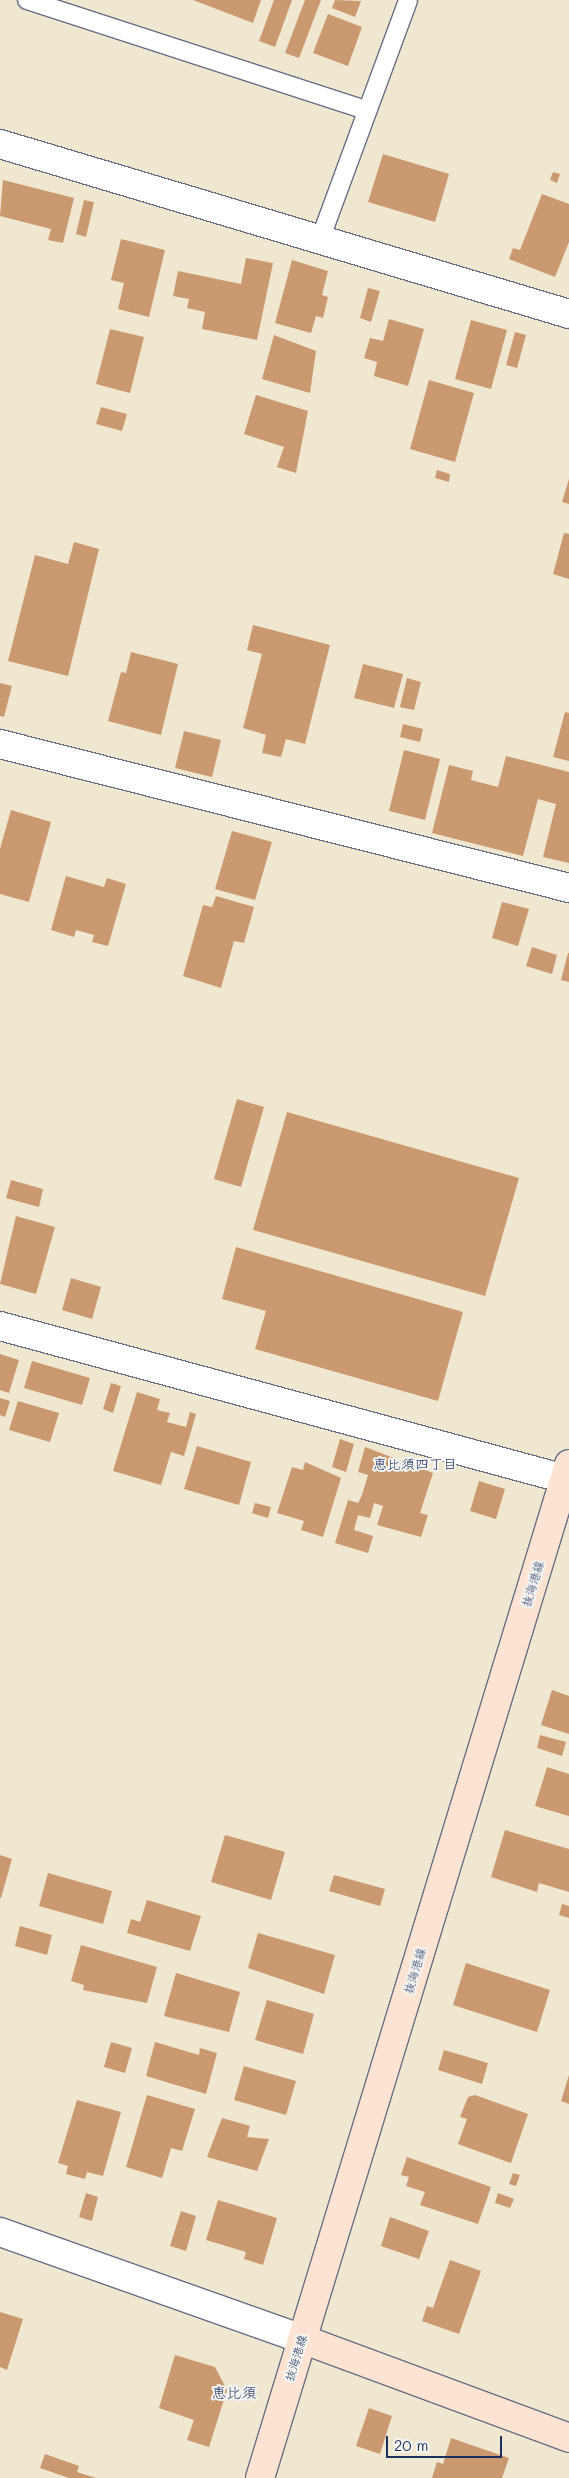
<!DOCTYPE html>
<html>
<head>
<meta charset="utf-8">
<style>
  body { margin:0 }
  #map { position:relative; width:569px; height:2478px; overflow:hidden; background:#f0e7d1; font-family:Mali,"Klee One",sans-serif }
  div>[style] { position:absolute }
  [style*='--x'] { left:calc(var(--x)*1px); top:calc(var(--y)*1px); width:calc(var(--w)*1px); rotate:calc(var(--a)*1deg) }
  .building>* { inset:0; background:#cb996f }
  .roads { filter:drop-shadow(1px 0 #666f86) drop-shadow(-1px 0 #666f86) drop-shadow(0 1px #666f86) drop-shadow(0 -1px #666f86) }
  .lane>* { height:18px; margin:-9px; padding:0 9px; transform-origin:9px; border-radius:9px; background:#fff }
  .street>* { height:28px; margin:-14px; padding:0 14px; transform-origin:14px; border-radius:14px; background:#fff }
  .secondary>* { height:28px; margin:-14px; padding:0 14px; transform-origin:14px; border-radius:14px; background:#fde3d1 }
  span { translate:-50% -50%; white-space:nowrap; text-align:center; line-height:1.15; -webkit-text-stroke:4px #f6f6f2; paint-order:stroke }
  .street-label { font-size:12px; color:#1b2f5e }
  .neighbourhood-label { font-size:14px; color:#1b2f5e }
  .quarter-label { font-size:15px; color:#1b2f5e }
  .scale { position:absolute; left:386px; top:2436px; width:116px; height:22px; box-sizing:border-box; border:2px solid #1b2f5e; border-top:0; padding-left:6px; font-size:15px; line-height:18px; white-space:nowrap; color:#1b2f5e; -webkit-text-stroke:4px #f6f6f2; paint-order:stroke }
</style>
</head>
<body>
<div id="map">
  <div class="building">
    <i style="clip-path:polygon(193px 0,261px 0,253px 23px)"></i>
    <i style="clip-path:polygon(274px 0,292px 0,275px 47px,259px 41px)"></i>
    <i style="clip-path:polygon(305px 0,321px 0,299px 58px,285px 53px)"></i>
    <i style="clip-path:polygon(335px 0,361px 1px,355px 17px,332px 8px)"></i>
    <i style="clip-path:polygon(328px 14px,362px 27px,348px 66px,313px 53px)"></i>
    <i style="clip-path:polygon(383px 154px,449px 174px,435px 222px,368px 202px)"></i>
    <i style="clip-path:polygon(553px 172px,560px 174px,557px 183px,550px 180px)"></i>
    <i style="clip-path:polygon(3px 180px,74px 198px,63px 243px,48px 240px,51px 229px,0 216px)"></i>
    <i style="clip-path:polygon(542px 194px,569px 204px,569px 242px,555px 277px,509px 259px,513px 248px,520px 250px)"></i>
    <i style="clip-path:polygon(84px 200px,94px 202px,86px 237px,76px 234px)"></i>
    <i style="clip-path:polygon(121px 239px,165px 250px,149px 317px,118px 309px,124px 283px,111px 280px)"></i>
    <i style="clip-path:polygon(246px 258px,273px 263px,257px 340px,202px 329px,205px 312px,187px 308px,189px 299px,173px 296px,178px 271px,241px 284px)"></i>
    <i style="clip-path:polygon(292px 260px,328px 271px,322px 295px,328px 297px,323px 318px,316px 316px,311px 333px,275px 323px)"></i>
    <i style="clip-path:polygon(368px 288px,380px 291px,371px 322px,360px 318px)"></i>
    <i style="clip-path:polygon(389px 319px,424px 329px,408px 386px,374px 376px,377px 362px,364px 358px,370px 338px,383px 341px)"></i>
    <i style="clip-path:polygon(471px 320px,507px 330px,491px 389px,455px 379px)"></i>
    <i style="clip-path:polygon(110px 329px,144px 337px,130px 393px,96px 384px)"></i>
    <i style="clip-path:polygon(515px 332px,526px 335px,517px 368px,506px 365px)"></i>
    <i style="clip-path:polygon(274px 335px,316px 351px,310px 393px,262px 379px)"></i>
    <i style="clip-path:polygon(429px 380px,474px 393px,455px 462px,410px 449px)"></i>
    <i style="clip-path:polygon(256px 395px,308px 411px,296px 473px,277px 467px,284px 447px,244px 434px)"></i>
    <i style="clip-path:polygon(101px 407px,127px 414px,122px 431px,96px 424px)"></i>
    <i style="clip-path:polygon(437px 470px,450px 474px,449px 482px,435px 478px)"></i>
    <i style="clip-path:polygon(569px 479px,569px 504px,562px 502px)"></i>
    <i style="clip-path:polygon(564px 533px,569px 534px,569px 579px,553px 574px)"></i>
    <i style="clip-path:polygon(74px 542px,99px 549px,68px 676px,8px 661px,35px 555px,68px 564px)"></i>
    <i style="clip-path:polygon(253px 625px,330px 645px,305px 744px,286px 739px,281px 757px,262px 753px,266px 735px,243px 728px,262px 654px,247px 650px)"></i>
    <i style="clip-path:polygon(131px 652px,178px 664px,161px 735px,108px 721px,121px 672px,126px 673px)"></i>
    <i style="clip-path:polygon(363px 664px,403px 674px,394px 708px,354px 698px)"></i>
    <i style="clip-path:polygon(407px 678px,421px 682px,414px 710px,400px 707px)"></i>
    <i style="clip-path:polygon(0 683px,12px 686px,4px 717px,0 716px)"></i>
    <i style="clip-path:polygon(565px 712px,569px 713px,569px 761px,553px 757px)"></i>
    <i style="clip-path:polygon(403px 724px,423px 729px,420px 742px,400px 737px)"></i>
    <i style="clip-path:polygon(184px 731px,221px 740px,212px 777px,175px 768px)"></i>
    <i style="clip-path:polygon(404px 750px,440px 759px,425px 820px,389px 811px)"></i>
    <i style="clip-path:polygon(506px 756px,569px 772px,569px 863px,543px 857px,556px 804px,538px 799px,523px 856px,432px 833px,449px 765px,473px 771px,471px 780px,498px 787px)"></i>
    <i style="clip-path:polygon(11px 810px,51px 822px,29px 902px,0 894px,0 849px)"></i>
    <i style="clip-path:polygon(232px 831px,272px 842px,255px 900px,215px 889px)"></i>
    <i style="clip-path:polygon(66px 876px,104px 887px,107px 878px,126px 884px,108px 946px,92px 942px,94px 935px,76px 930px,74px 937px,51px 930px)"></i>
    <i style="clip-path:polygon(216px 896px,254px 907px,244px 943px,234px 941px,221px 988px,183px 976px,203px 905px,212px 907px)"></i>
    <i style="clip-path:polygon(502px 902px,529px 909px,518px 946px,492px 938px)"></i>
    <i style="clip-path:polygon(532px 947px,557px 955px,552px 974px,526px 966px)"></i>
    <i style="clip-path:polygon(568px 953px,569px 953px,569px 982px,561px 980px)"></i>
    <i style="clip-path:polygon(237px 1099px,264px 1107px,241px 1187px,214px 1179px)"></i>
    <i style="clip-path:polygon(287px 1112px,519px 1178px,485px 1296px,253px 1230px)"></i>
    <i style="clip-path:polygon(11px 1180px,43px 1189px,39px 1207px,6px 1198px)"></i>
    <i style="clip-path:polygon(16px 1216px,55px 1227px,36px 1294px,0 1284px)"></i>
    <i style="clip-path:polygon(236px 1247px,463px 1312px,438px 1401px,255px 1349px,266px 1311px,222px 1299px)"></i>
    <i style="clip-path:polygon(71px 1278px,101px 1287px,92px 1319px,62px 1310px)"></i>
    <i style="clip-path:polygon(0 1354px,19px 1360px,9px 1393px,0 1390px)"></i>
    <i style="clip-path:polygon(32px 1361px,90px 1378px,82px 1405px,24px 1388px)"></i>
    <i style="clip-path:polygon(111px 1383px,121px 1386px,113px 1413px,103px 1409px)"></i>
    <i style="clip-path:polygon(137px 1392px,160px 1399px,157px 1410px,170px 1413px,167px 1422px,186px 1427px,190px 1412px,196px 1414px,184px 1456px,171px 1452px,161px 1485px,113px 1471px)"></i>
    <i style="clip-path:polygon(0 1398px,10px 1401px,5px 1417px,0 1415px)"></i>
    <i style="clip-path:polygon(18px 1401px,59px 1413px,50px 1442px,9px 1430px)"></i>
    <i style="clip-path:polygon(340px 1439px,354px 1444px,346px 1472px,332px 1467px)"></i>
    <i style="clip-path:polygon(197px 1446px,251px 1462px,239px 1505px,184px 1489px)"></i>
    <i style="clip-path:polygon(365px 1447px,433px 1473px,420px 1513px,428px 1515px,421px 1537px,377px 1525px,383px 1506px,374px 1503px,370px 1518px,358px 1515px,354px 1530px,373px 1536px,368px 1553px,335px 1543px,348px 1500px,358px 1503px,362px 1495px,368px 1475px,358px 1472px)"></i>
    <i style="clip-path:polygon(305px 1462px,341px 1478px,323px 1537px,301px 1530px,304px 1521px,277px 1513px,292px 1467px,303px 1470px)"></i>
    <i style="clip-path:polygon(479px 1481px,505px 1489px,496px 1519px,470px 1511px)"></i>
    <i style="clip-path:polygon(255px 1503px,271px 1507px,268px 1518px,252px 1513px)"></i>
    <i style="clip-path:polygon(552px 1690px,569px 1696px,569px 1734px,541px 1725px)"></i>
    <i style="clip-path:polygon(540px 1735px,566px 1742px,562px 1756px,537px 1748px)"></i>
    <i style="clip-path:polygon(547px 1767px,569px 1774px,569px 1816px,535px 1806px)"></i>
    <i style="clip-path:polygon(505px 1830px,569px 1849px,569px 1892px,539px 1883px,537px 1892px,491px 1877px)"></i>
    <i style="clip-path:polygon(225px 1835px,285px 1852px,271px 1900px,211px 1882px)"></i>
    <i style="clip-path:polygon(0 1855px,12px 1859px,1px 1898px,0 1898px)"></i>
    <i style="clip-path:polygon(48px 1873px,112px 1891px,103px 1924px,39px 1906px)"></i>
    <i style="clip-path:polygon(334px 1875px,385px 1889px,380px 1906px,329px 1891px)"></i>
    <i style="clip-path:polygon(147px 1900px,201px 1916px,190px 1951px,127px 1933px,131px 1919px,140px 1922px)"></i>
    <i style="clip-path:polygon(562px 1904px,569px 1906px,569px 1918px,559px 1915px)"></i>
    <i style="clip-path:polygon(20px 1926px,52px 1935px,47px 1955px,15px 1946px)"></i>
    <i style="clip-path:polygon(258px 1933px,335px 1955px,324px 1994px,248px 1968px)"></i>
    <i style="clip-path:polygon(81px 1945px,157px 1967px,147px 2003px,83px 1990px,84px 1985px,71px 1981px)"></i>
    <i style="clip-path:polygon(466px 1963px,550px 1990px,537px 2032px,453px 2005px)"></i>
    <i style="clip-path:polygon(176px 1973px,240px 1992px,229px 2032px,164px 2016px)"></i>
    <i style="clip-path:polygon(267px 2000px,314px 2014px,303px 2054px,255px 2040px)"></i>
    <i style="clip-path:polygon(111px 2042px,132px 2048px,125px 2073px,104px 2067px)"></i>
    <i style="clip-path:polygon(155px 2042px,199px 2055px,200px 2048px,217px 2053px,206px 2094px,146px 2076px)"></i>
    <i style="clip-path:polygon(444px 2050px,488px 2063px,482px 2084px,438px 2070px)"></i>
    <i style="clip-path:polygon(244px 2066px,296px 2081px,286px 2115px,234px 2100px)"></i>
    <i style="clip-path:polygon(569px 2075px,569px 2104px,561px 2101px)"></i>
    <i style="clip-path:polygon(147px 2095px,195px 2109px,182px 2151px,171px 2148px,162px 2178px,126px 2167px)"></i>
    <i style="clip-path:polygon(475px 2095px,528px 2114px,511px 2163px,458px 2144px,467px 2119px,460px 2117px,468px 2097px)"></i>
    <i style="clip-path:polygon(77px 2100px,121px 2112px,103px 2176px,87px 2172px,85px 2179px,66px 2174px,68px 2166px,58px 2163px)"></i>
    <i style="clip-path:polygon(222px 2118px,250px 2126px,247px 2137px,269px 2139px,257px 2171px,207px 2157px)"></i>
    <i style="clip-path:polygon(407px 2157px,491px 2187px,478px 2224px,420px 2205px,425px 2192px,406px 2186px,409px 2177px,401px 2175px)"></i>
    <i style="clip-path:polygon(513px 2173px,520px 2175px,516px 2186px,509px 2184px)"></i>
    <i style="clip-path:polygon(86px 2193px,98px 2197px,92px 2221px,79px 2217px)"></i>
    <i style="clip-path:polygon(498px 2193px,514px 2199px,510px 2208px,495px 2203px)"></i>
    <i style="clip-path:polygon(218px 2200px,277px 2218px,263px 2265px,244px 2259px,246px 2252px,206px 2240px)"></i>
    <i style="clip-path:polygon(181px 2211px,196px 2216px,186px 2251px,170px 2246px)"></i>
    <i style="clip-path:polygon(390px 2217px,429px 2231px,419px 2259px,381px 2246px)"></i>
    <i style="clip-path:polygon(450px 2260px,481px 2271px,459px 2334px,422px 2321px,427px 2306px,433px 2308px)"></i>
    <i style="clip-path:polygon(0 2312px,23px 2319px,7px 2370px,0 2367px)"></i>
    <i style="clip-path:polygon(175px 2355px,215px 2367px,227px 2390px,209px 2447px,187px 2440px,194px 2420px,159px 2408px)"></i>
    <i style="clip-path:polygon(369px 2408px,392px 2416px,380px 2454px,356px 2446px)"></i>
    <i style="clip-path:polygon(451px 2438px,509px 2458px,502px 2478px,432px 2478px,437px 2462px,443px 2464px)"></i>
    <i style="clip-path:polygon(45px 2454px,79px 2466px,77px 2472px,96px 2478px,69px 2478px,40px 2468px)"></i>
  </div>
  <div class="roads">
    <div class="lane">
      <i style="--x:27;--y:0;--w:356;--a:18"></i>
      <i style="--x:321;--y:237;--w:252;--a:-69.8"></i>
    </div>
    <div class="street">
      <i style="--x:0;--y:144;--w:594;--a:16.63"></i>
      <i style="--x:0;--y:744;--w:587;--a:14.2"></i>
      <i style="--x:0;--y:1326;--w:585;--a:15.15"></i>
      <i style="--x:0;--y:2232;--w:320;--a:19.5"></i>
    </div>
    <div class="secondary">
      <i style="--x:302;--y:2339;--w:285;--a:20.3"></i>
      <i style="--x:260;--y:2478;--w:1060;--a:-73.05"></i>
    </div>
  </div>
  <div class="street-label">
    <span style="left:533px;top:1584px;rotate:-73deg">抜海港線</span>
    <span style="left:415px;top:1971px;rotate:-73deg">抜海港線</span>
    <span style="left:296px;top:2358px;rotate:-73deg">抜海港線</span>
  </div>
  <div class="neighbourhood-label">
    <span style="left:415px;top:1464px">恵比須四丁目</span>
  </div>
  <div class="quarter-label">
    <span style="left:234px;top:2393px">恵比須</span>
  </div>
  <div class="scale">20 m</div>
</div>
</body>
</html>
